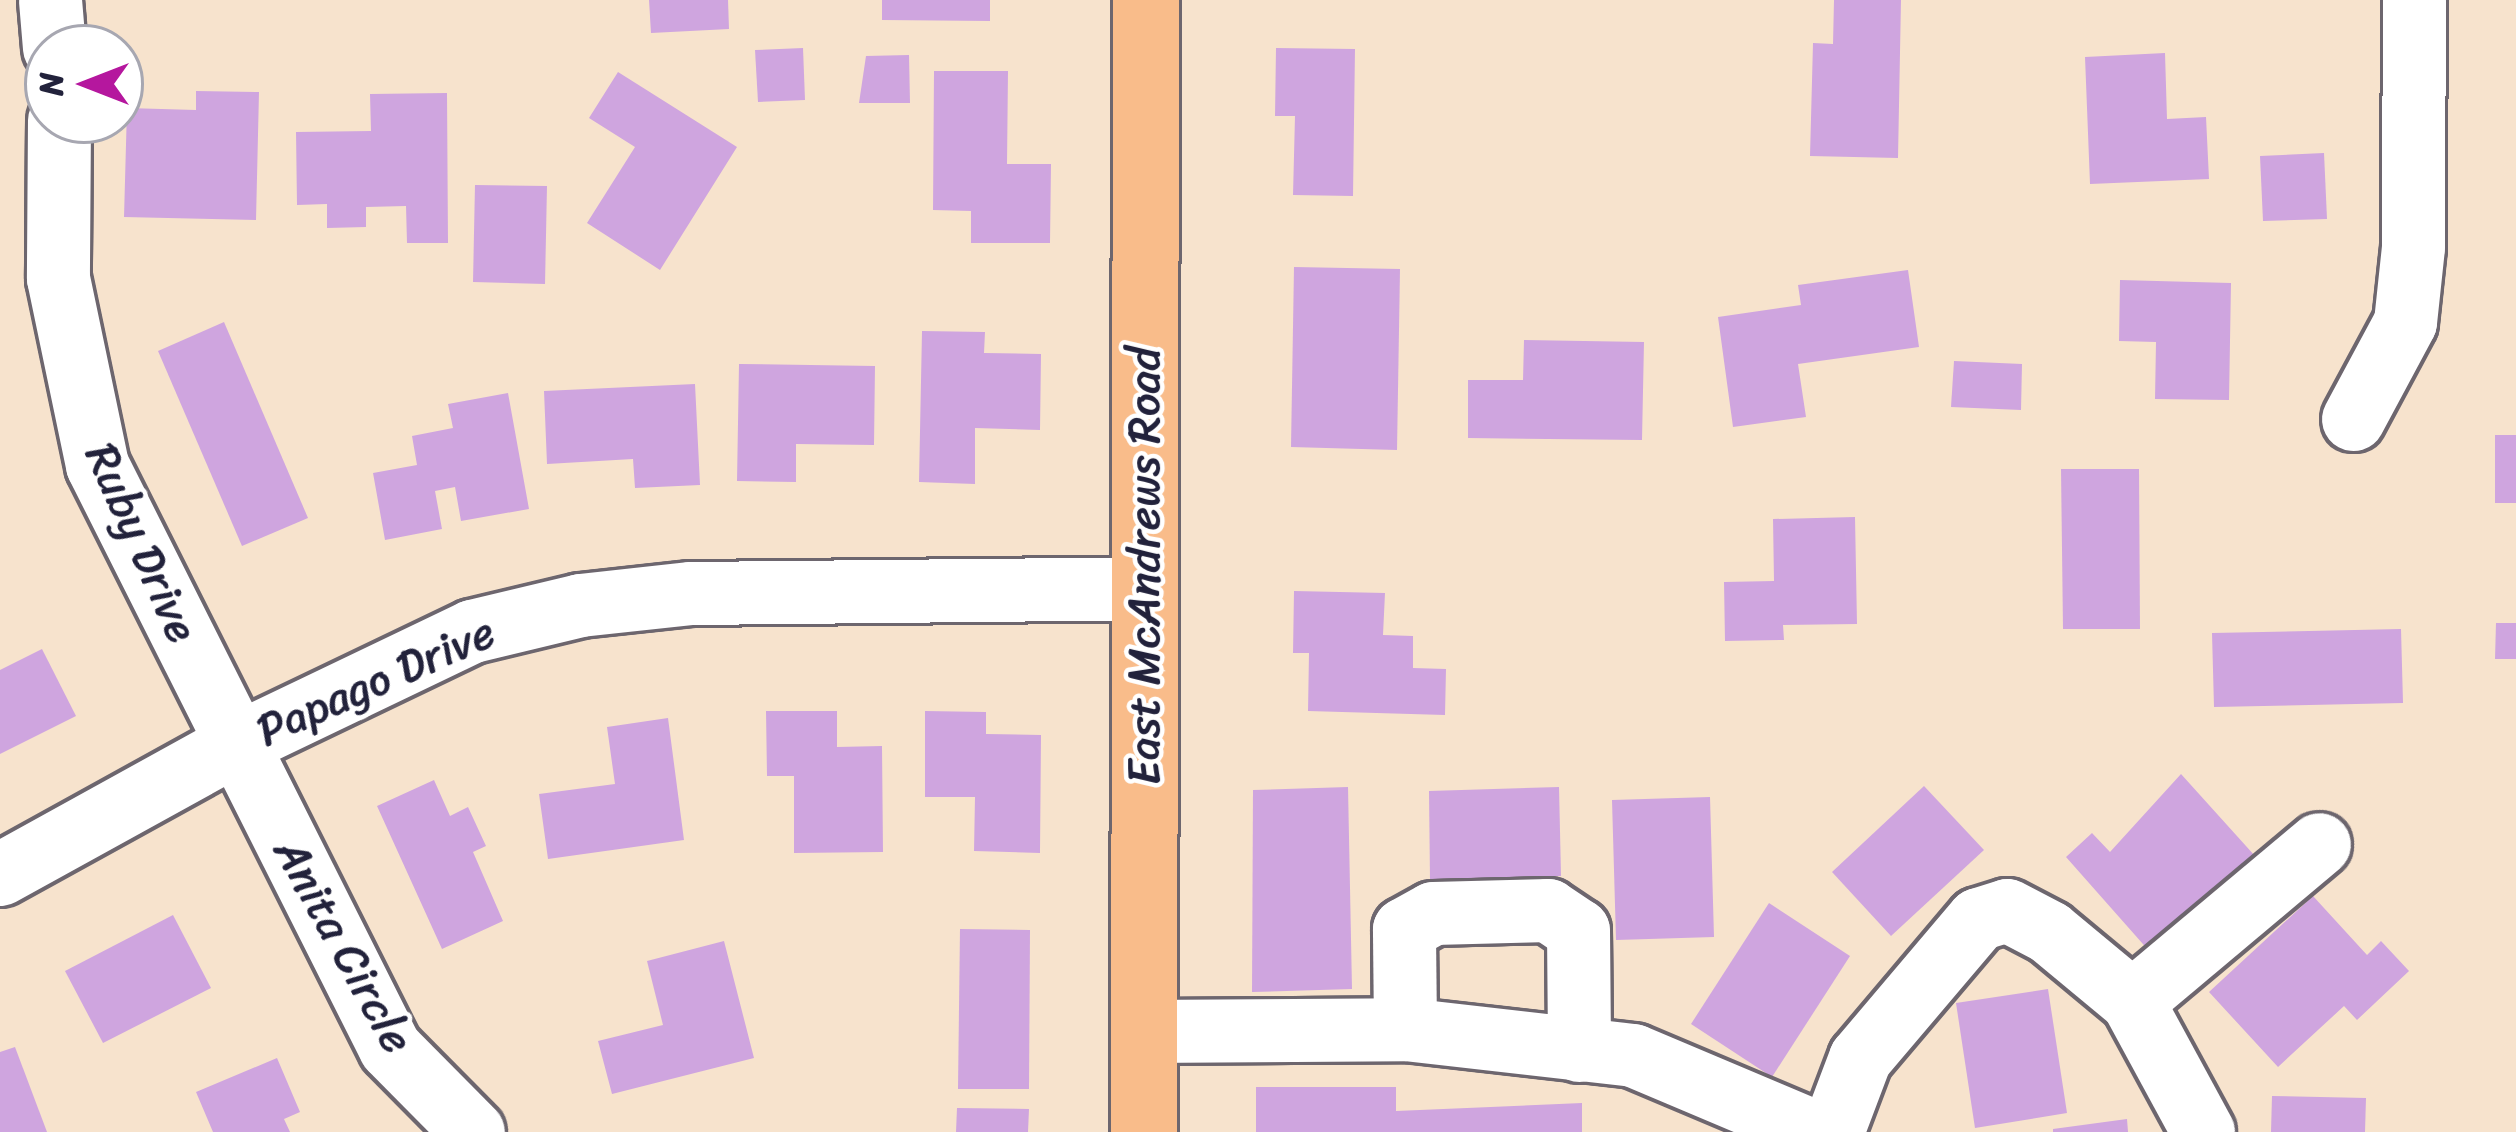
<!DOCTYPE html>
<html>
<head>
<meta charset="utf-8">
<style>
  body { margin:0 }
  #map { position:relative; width:2516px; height:1132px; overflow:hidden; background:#f7e3cd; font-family:Sriracha,sans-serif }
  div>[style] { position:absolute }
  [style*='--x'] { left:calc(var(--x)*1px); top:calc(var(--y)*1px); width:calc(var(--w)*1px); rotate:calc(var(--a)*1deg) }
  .building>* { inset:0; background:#cfa5df }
  .roads { filter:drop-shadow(3px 0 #6d666e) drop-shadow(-3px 0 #6d666e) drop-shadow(0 3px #6d666e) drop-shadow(0 -3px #6d666e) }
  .minor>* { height:63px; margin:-31.5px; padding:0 31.5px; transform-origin:31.5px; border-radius:31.5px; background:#fff }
  .major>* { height:66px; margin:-33px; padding:0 33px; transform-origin:33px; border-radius:33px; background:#f9bc8a }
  span { translate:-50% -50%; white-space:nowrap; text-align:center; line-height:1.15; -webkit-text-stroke:9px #fff; paint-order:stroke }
  .street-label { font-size:45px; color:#22223b }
  .north { position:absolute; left:24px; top:24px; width:120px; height:120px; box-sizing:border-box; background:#fff; border:3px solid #a7a7b1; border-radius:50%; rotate:270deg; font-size:33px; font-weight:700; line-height:48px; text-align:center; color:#22223b }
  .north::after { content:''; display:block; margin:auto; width:42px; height:54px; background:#b5179e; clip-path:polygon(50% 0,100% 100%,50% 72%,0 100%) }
</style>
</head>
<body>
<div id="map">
  <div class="building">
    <i style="clip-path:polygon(649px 0,728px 0,729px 29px,651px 33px)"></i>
    <i style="clip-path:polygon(882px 0,990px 0,990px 21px,882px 20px)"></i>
    <i style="clip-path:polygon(1834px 0,1901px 0,1898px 158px,1810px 156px,1813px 43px,1833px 44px)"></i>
    <i style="clip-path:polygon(803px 48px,805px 100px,758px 102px,755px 50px)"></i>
    <i style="clip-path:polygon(1276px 48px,1355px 49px,1353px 196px,1293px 195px,1295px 116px,1275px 116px)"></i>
    <i style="clip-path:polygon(2165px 53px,2167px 119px,2206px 117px,2209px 179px,2090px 184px,2085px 57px)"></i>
    <i style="clip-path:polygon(909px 55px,910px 103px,859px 103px,866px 56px)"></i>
    <i style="clip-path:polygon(934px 71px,1008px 71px,1007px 164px,1051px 164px,1050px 243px,971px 243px,971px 211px,933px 210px)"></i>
    <i style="clip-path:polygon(618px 72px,737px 147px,660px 270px,587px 223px,635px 147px,589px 118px)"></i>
    <i style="clip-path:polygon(196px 91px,259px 92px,256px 220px,124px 217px,127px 108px,196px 110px)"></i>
    <i style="clip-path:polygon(447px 93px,448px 243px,407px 243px,406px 206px,366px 207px,366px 227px,327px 228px,327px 204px,297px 205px,296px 132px,371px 131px,370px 94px)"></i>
    <i style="clip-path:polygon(2324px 153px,2327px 219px,2263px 221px,2260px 156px)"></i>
    <i style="clip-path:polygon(475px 185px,547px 186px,545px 284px,473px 282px)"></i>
    <i style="clip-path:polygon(1294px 267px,1400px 269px,1397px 450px,1291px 447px)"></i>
    <i style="clip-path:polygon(1908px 270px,1919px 347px,1798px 364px,1806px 417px,1733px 427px,1718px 317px,1801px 305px,1798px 285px)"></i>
    <i style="clip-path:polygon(2120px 280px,2231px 283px,2229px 400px,2155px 399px,2156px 342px,2119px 341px)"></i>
    <i style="clip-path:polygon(224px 322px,308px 518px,242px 546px,158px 351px)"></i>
    <i style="clip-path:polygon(922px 331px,985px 332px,984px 353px,1041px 354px,1040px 430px,975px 428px,975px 484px,919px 482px)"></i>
    <i style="clip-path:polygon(1524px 340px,1644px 342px,1642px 440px,1468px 438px,1468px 380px,1523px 380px)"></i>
    <i style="clip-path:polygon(1954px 361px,2022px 364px,2021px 410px,1951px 407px)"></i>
    <i style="clip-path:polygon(739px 364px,875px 366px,874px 445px,796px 444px,796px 482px,737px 481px)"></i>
    <i style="clip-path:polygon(695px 384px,700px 485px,635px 488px,633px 459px,547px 464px,544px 391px)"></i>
    <i style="clip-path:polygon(508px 393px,529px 509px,461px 521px,455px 487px,435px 491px,442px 529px,385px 540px,373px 473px,417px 465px,412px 436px,453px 428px,448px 404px)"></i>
    <i style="clip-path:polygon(2495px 435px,2516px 435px,2516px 503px,2495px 503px)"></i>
    <i style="clip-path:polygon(2061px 469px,2139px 469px,2140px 629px,2063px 629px)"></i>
    <i style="clip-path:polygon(1855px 517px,1857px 624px,1783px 625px,1784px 640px,1725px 641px,1724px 582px,1774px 581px,1773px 519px)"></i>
    <i style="clip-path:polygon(1294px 591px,1385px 593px,1383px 635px,1413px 636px,1413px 668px,1446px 669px,1445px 715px,1308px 711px,1309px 653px,1293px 653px)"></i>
    <i style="clip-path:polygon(2496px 623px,2516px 623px,2516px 659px,2495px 659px)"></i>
    <i style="clip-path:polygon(2401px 629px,2403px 703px,2214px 707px,2212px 633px)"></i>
    <i style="clip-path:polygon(42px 649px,76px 716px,0 754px,0 670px)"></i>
    <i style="clip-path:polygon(766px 711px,837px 711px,837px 747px,882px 746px,883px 852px,794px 853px,794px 776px,767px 776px)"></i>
    <i style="clip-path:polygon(925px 711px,986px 712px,986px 734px,1041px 735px,1040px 853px,974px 851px,975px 797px,925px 797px)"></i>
    <i style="clip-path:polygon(668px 718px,684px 840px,548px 859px,539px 794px,615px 784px,607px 727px)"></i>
    <i style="clip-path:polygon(2181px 774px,2255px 856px,2150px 952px,2066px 857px,2092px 833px,2110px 852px)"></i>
    <i style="clip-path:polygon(434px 780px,450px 816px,468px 807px,486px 846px,473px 852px,503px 921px,442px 949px,377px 806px)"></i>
    <i style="clip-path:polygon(1924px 786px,1984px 850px,1891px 936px,1832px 872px)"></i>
    <i style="clip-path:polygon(1348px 787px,1352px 989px,1252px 992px,1253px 790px)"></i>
    <i style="clip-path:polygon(1559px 787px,1561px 876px,1430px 880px,1429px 791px)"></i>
    <i style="clip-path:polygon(1710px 797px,1714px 937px,1616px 940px,1612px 800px)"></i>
    <i style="clip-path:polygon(2313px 896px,2367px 955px,2381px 941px,2409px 971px,2357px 1020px,2344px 1006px,2278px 1067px,2209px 992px)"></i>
    <i style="clip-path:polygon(1769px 903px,1850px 956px,1772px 1077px,1691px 1024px)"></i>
    <i style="clip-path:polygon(173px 915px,211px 988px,103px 1043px,65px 971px)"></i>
    <i style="clip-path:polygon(960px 929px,1030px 930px,1029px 1089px,958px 1089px)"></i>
    <i style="clip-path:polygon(724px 941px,754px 1058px,612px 1094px,598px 1041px,663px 1025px,647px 961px)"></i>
    <i style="clip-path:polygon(2048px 989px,2067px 1113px,1975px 1128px,1956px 1003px)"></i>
    <i style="clip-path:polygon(15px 1047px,47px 1132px,0 1132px,0 1052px)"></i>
    <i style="clip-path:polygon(277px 1058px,300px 1112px,284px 1119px,290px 1132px,213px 1132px,196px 1092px)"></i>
    <i style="clip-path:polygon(1256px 1087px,1396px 1087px,1396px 1111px,1582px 1103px,1582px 1132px,1256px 1132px)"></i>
    <i style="clip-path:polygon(2272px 1096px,2366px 1098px,2365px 1132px,2271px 1132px)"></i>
    <i style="clip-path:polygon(957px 1108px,1029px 1109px,1028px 1132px,956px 1132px)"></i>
    <i style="clip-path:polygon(2127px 1119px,2128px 1132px,2053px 1132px,2053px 1129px)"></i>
  </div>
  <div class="roads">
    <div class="minor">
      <i style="--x:50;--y:0;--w:48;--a:85.2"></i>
      <i style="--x:59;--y:120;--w:158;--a:90.4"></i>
      <i style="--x:58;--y:278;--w:191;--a:78.2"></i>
      <i style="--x:97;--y:465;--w:652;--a:63.32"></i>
      <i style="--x:390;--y:1048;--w:118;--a:45.3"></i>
      <i style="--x:2353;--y:419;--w:110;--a:-61.8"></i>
      <i style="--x:2405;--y:322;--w:75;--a:-83.9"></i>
      <i style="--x:2413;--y:247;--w:247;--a:-89.8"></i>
      <i style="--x:0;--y:874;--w:267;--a:-28.9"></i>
      <i style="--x:234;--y:745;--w:264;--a:-25.6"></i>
      <i style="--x:472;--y:631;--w:111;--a:-13.5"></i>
      <i style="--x:580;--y:605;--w:112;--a:-6.2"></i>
      <i style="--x:691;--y:593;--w:454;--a:-0.6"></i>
      <i style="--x:2132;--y:1001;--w:244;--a:-40"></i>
      <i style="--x:1405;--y:1029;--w:100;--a:-90.6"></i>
      <i style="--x:1404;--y:929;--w:33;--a:-29"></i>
      <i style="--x:1433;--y:913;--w:115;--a:-1.5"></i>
      <i style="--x:1548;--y:910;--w:36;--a:34"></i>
      <i style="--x:1578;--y:930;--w:120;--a:89.5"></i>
      <i style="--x:1144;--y:1031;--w:261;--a:-0.4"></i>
      <i style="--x:1405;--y:1029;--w:229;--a:6.5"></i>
      <i style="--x:1633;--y:1055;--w:198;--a:22.9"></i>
      <i style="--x:1832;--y:1132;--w:79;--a:-69.3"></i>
      <i style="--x:1860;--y:1058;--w:182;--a:-49.7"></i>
      <i style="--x:1978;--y:919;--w:30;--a:-17"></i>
      <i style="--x:2007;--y:910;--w:47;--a:27.6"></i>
      <i style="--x:2049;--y:932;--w:108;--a:39.7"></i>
      <i style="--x:2132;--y:1001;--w:149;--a:61.5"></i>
    </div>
    <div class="major">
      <i style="--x:1144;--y:1132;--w:1132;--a:-89.9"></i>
    </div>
  </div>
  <div class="street-label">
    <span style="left:141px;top:543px;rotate:66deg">Ruby Drive</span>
    <span style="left:1145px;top:566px;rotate:-90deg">East McAndrews Road</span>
    <span style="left:376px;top:682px;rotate:-24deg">Papago Drive</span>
    <span style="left:343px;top:946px;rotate:61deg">Anita Circle</span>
  </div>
  <div class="north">N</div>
</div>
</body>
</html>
